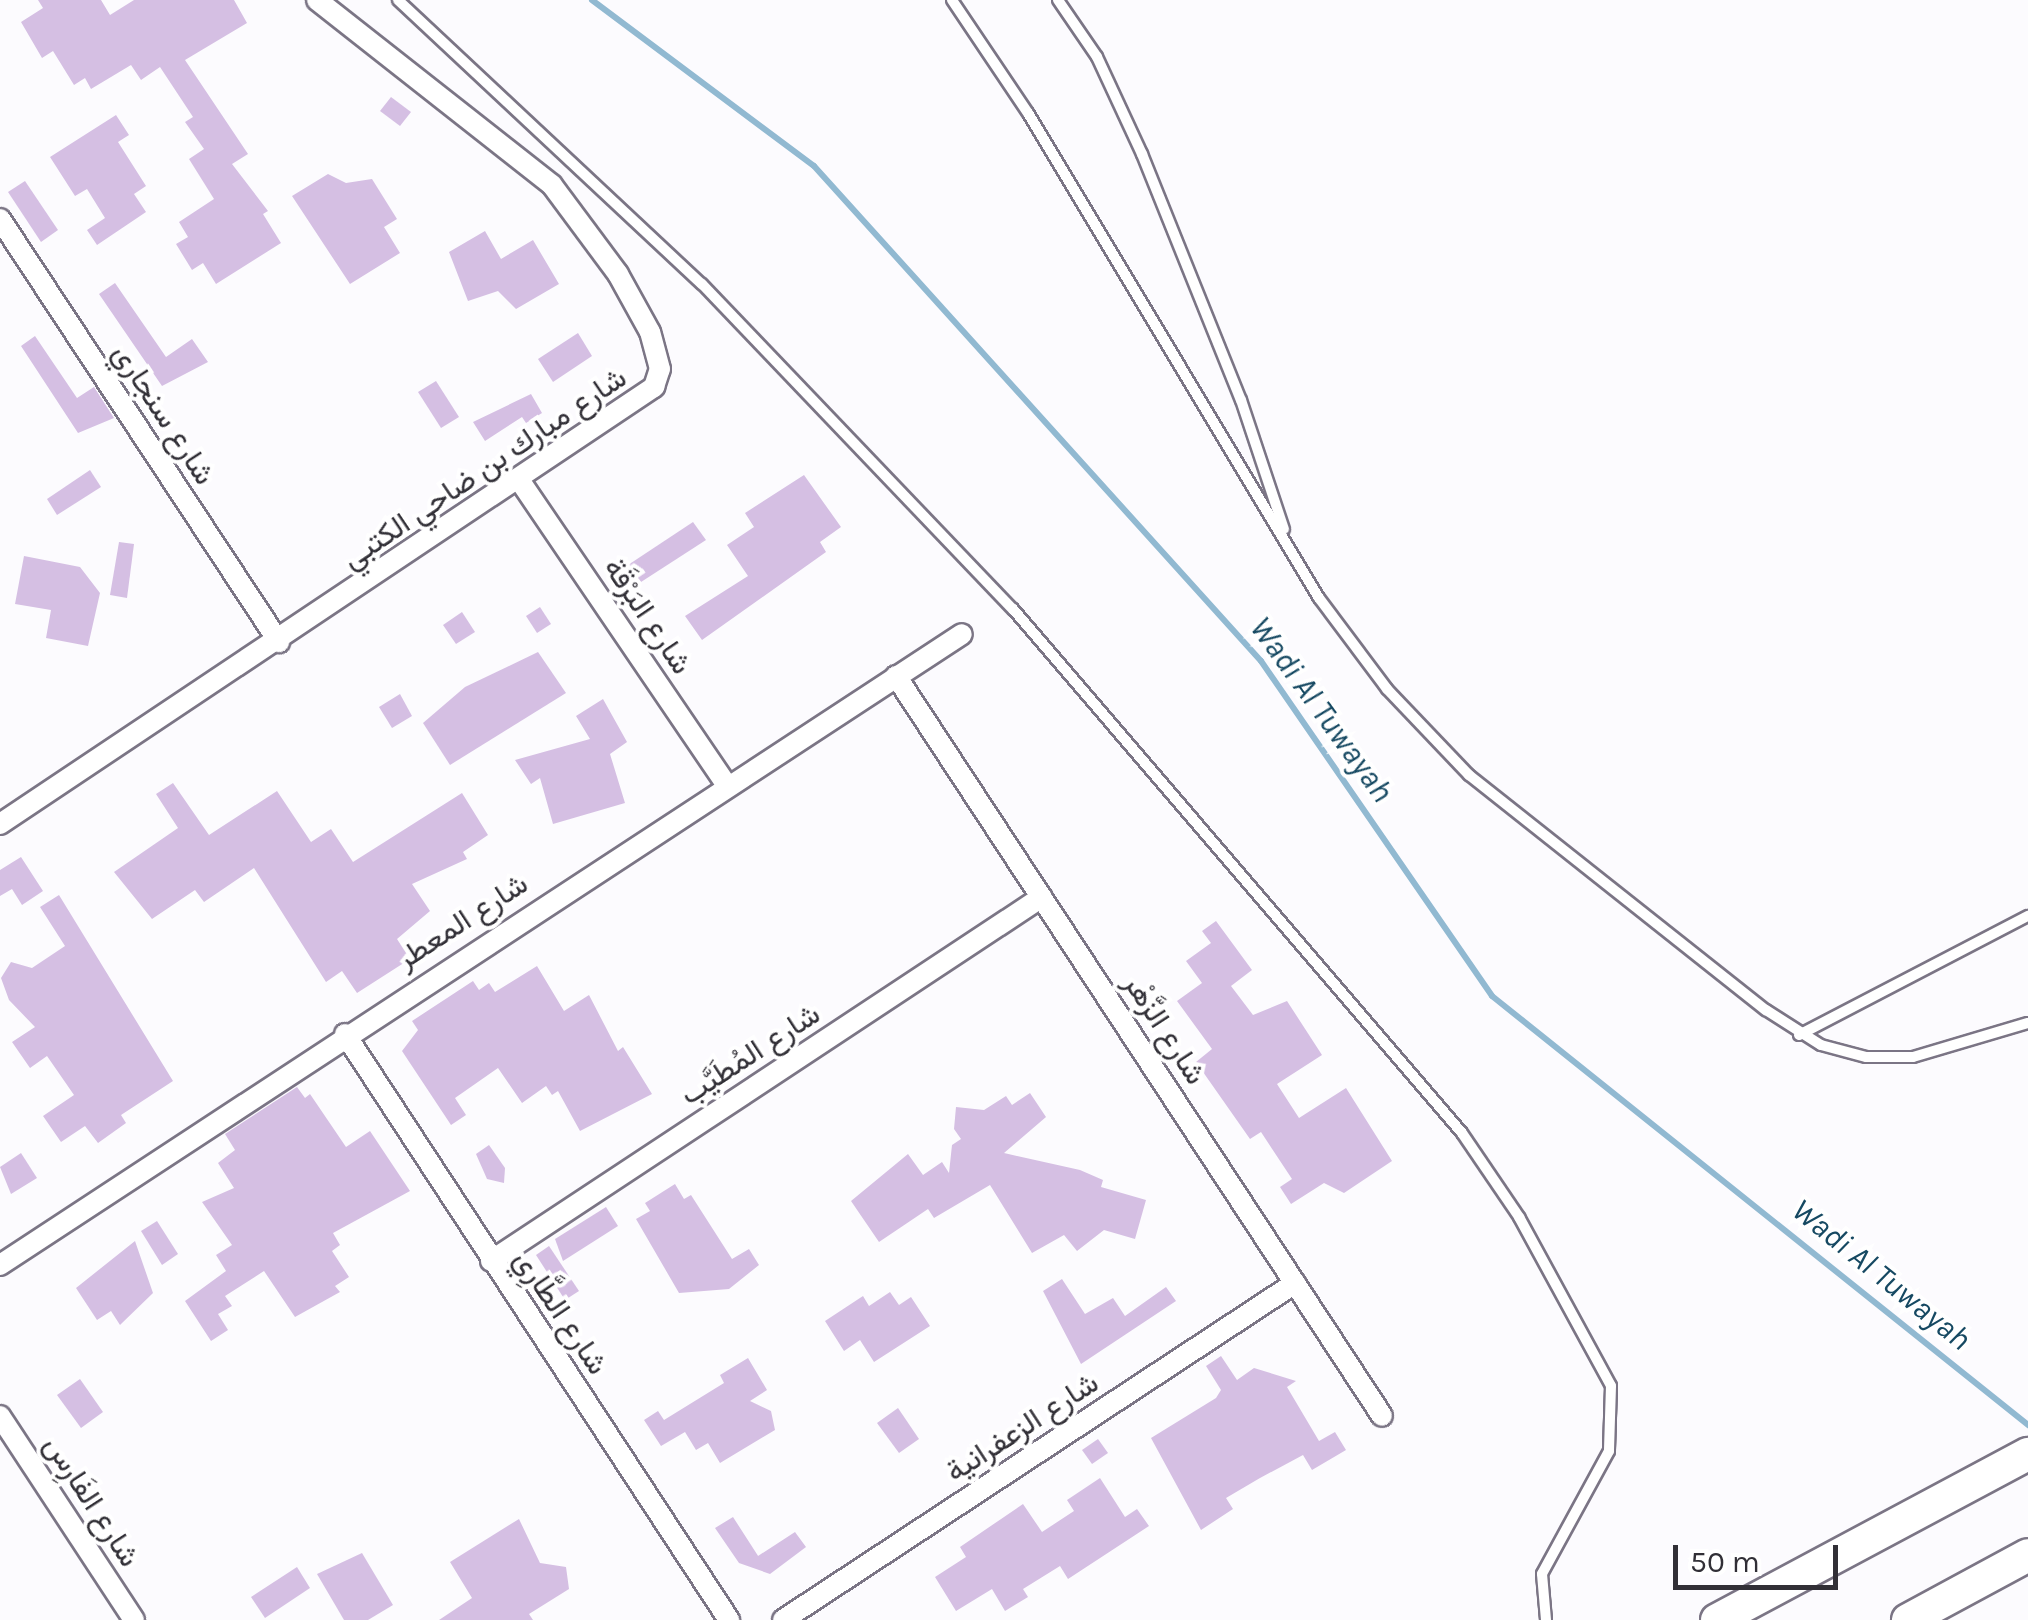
<!DOCTYPE html>
<html>
<head>
<meta charset="utf-8">
<style>
  body { margin:0 }
  #map { position:relative; width:2028px; height:1620px; overflow:hidden; background:#fcfbfe; font-family:Karla,Vazirmatn,sans-serif }
  div>[style] { position:absolute }
  [style*='--x'] { left:calc(var(--x)*1px); top:calc(var(--y)*1px); width:calc(var(--w)*1px); rotate:calc(var(--a)*1deg) }
  .stream>* { height:6px; margin:-3px; padding:0 3px; transform-origin:3px; border-radius:3px; background:#91b9d1 }
  .building>* { inset:0; background:#d5bfe3 }
  .roads { filter:drop-shadow(2px 0 #7b7585) drop-shadow(-2px 0 #7b7585) drop-shadow(0 2px #7b7585) drop-shadow(0 -2px #7b7585) }
  .service>* { height:10px; margin:-5px; padding:0 5px; transform-origin:5px; border-radius:5px; background:#fff }
  .minor>* { height:20px; margin:-10px; padding:0 10px; transform-origin:10px; border-radius:10px; background:#fff }
  .primary>* { height:32px; margin:-16px; padding:0 16px; transform-origin:16px; border-radius:16px; background:#fff }
  span { translate:-50% -50%; white-space:nowrap; text-align:center; line-height:1.15; -webkit-text-stroke:8px #fff; paint-order:stroke }
  .street-label { font-size:30px; color:#312f36 }
  .water-label { font-size:32px; color:#164962; font-style:italic }
  .scale { position:absolute; left:1673px; top:1545px; width:165px; height:45px; box-sizing:border-box; border:5px solid #312f36; border-top:0; padding-left:12px; font-size:30px; line-height:35px; white-space:nowrap; color:#312f36; -webkit-text-stroke:8px #fff; paint-order:stroke }
</style>
</head>
<body>
<div id="map">
  <div class="stream">
    <i style="--x:592;--y:0;--w:277;--a:36.8"></i>
    <i style="--x:814;--y:166;--w:667;--a:47.92"></i>
    <i style="--x:1261;--y:661;--w:407;--a:55.4"></i>
    <i style="--x:1492;--y:996;--w:687;--a:38.67"></i>
  </div>
  <div class="building">
    <i style="clip-path:polygon(38px 0,101px 0,110px 15px,134px 0,234px 0,247px 23px,185px 60px,248px 154px,232px 164px,268px 211px,263px 214px,281px 243px,216px 284px,203px 263px,192px 270px,176px 244px,188px 237px,179px 222px,214px 199px,189px 159px,204px 149px,185px 122px,193px 117px,160px 67px,141px 80px,131px 65px,91px 89px,85px 78px,74px 85px,53px 51px,42px 58px,21px 22px,43px 8px)"></i>
    <i style="clip-path:polygon(391px 97px,411px 112px,400px 126px,380px 111px)"></i>
    <i style="clip-path:polygon(116px 115px,129px 135px,118px 142px,146px 186px,134px 194px,146px 212px,97px 245px,87px 230px,105px 218px,87px 189px,75px 196px,50px 157px)"></i>
    <i style="clip-path:polygon(328px 174px,346px 183px,372px 179px,397px 219px,384px 227px,400px 253px,350px 284px,292px 196px)"></i>
    <i style="clip-path:polygon(25px 181px,58px 230px,41px 242px,8px 192px)"></i>
    <i style="clip-path:polygon(485px 231px,501px 259px,533px 240px,559px 284px,516px 309px,498px 291px,468px 301px,449px 252px)"></i>
    <i style="clip-path:polygon(115px 283px,166px 357px,192px 339px,208px 362px,162px 386px,99px 294px)"></i>
    <i style="clip-path:polygon(578px 333px,592px 356px,553px 382px,538px 359px)"></i>
    <i style="clip-path:polygon(35px 336px,77px 398px,94px 387px,114px 418px,78px 433px,21px 346px)"></i>
    <i style="clip-path:polygon(436px 381px,459px 417px,441px 428px,418px 392px)"></i>
    <i style="clip-path:polygon(531px 394px,542px 413px,526px 423px,522px 417px,485px 441px,473px 422px)"></i>
    <i style="clip-path:polygon(90px 470px,101px 487px,57px 515px,47px 499px)"></i>
    <i style="clip-path:polygon(804px 475px,841px 527px,820px 542px,826px 552px,702px 640px,685px 616px,748px 576px,727px 545px,754px 527px,745px 513px)"></i>
    <i style="clip-path:polygon(693px 522px,706px 540px,641px 582px,628px 565px)"></i>
    <i style="clip-path:polygon(119px 542px,134px 544px,127px 598px,110px 595px)"></i>
    <i style="clip-path:polygon(24px 556px,80px 567px,100px 593px,88px 646px,46px 638px,51px 610px,15px 604px)"></i>
    <i style="clip-path:polygon(540px 607px,551px 624px,537px 633px,526px 616px)"></i>
    <i style="clip-path:polygon(462px 612px,475px 632px,456px 644px,443px 625px)"></i>
    <i style="clip-path:polygon(538px 652px,566px 693px,450px 765px,423px 723px,465px 687px)"></i>
    <i style="clip-path:polygon(400px 694px,412px 716px,392px 728px,379px 707px)"></i>
    <i style="clip-path:polygon(603px 699px,627px 742px,610px 754px,625px 803px,553px 824px,540px 778px,531px 784px,515px 760px,590px 739px,576px 716px)"></i>
    <i style="clip-path:polygon(173px 783px,209px 835px,277px 791px,311px 842px,331px 829px,353px 862px,462px 793px,488px 835px,463px 852px,467px 859px,412px 884px,430px 911px,397px 939px,410px 959px,357px 993px,342px 971px,326px 982px,254px 868px,204px 902px,195px 890px,152px 919px,114px 872px,178px 828px,156px 794px)"></i>
    <i style="clip-path:polygon(21px 857px,43px 891px,22px 905px,12px 889px,0 896px,0 870px)"></i>
    <i style="clip-path:polygon(59px 895px,173px 1081px,121px 1115px,126px 1123px,98px 1143px,85px 1126px,61px 1142px,43px 1116px,74px 1095px,47px 1056px,30px 1068px,12px 1042px,35px 1027px,9px 1000px,1px 978px,11px 962px,32px 968px,65px 946px,40px 907px)"></i>
    <i style="clip-path:polygon(1216px 921px,1252px 970px,1231px 986px,1253px 1015px,1287px 1001px,1322px 1055px,1277px 1084px,1299px 1118px,1346px 1088px,1392px 1161px,1344px 1193px,1324px 1183px,1291px 1204px,1280px 1187px,1292px 1179px,1261px 1132px,1250px 1139px,1196px 1062px,1212px 1049px,1177px 1001px,1202px 983px,1186px 961px,1211px 943px,1202px 931px)"></i>
    <i style="clip-path:polygon(537px 966px,564px 1011px,589px 995px,618px 1051px,623px 1047px,652px 1094px,580px 1131px,558px 1091px,552px 1095px,546px 1086px,522px 1103px,498px 1068px,455px 1098px,466px 1115px,451px 1125px,402px 1051px,418px 1030px,412px 1021px,473px 981px,479px 990px,489px 983px,495px 992px)"></i>
    <i style="clip-path:polygon(297px 1087px,305px 1098px,310px 1094px,346px 1147px,370px 1131px,410px 1191px,333px 1233px,340px 1245px,332px 1251px,349px 1277px,335px 1286px,340px 1292px,295px 1317px,264px 1271px,225px 1296px,232px 1306px,218px 1314px,228px 1330px,211px 1341px,185px 1301px,226px 1271px,216px 1255px,232px 1245px,202px 1202px,234px 1188px,218px 1163px,235px 1150px,225px 1134px)"></i>
    <i style="clip-path:polygon(1030px 1093px,1046px 1117px,1004px 1153px,1080px 1170px,1103px 1180px,1101px 1187px,1146px 1200px,1135px 1239px,1104px 1230px,1077px 1251px,1064px 1235px,1032px 1253px,990px 1185px,934px 1218px,928px 1209px,879px 1242px,851px 1201px,908px 1154px,923px 1175px,942px 1162px,949px 1173px,952px 1145px,961px 1139px,954px 1129px,956px 1107px,984px 1110px,1006px 1096px,1012px 1105px)"></i>
    <i style="clip-path:polygon(489px 1145px,505px 1168px,504px 1183px,487px 1179px,476px 1154px)"></i>
    <i style="clip-path:polygon(21px 1153px,37px 1178px,11px 1194px,0 1167px)"></i>
    <i style="clip-path:polygon(675px 1184px,684px 1199px,691px 1195px,732px 1259px,749px 1249px,759px 1265px,729px 1289px,679px 1293px,636px 1219px,650px 1211px,645px 1203px)"></i>
    <i style="clip-path:polygon(606px 1207px,618px 1226px,563px 1261px,555px 1239px)"></i>
    <i style="clip-path:polygon(157px 1221px,178px 1254px,162px 1265px,141px 1231px)"></i>
    <i style="clip-path:polygon(135px 1241px,153px 1293px,120px 1325px,111px 1311px,97px 1320px,76px 1288px)"></i>
    <i style="clip-path:polygon(549px 1246px,579px 1291px,565px 1300px,536px 1255px)"></i>
    <i style="clip-path:polygon(1062px 1279px,1085px 1314px,1113px 1298px,1125px 1316px,1166px 1287px,1176px 1301px,1081px 1364px,1043px 1291px)"></i>
    <i style="clip-path:polygon(890px 1292px,899px 1305px,911px 1297px,930px 1326px,874px 1362px,860px 1340px,844px 1351px,825px 1321px,863px 1296px,869px 1306px)"></i>
    <i style="clip-path:polygon(1221px 1356px,1237px 1380px,1254px 1368px,1296px 1381px,1287px 1387px,1319px 1441px,1335px 1432px,1346px 1450px,1312px 1470px,1303px 1455px,1260px 1478px,1226px 1498px,1233px 1509px,1201px 1530px,1151px 1438px,1216px 1398px,1221px 1390px,1206px 1366px)"></i>
    <i style="clip-path:polygon(748px 1358px,767px 1390px,750px 1401px,771px 1411px,775px 1430px,720px 1463px,708px 1443px,696px 1450px,685px 1432px,661px 1446px,644px 1420px,658px 1411px,664px 1420px,724px 1383px,720px 1375px)"></i>
    <i style="clip-path:polygon(80px 1379px,103px 1412px,81px 1428px,57px 1395px)"></i>
    <i style="clip-path:polygon(898px 1408px,919px 1439px,899px 1453px,877px 1423px)"></i>
    <i style="clip-path:polygon(1098px 1439px,1108px 1453px,1092px 1464px,1082px 1450px)"></i>
    <i style="clip-path:polygon(1100px 1478px,1125px 1517px,1137px 1509px,1149px 1526px,1068px 1579px,1060px 1566px,1023px 1589px,1028px 1597px,1005px 1611px,992px 1589px,956px 1611px,935px 1577px,966px 1557px,960px 1547px,1023px 1504px,1042px 1532px,1074px 1511px,1067px 1500px)"></i>
    <i style="clip-path:polygon(733px 1517px,762px 1562px,758px 1556px,795px 1532px,806px 1547px,770px 1574px,739px 1563px,715px 1528px)"></i>
    <i style="clip-path:polygon(519px 1519px,540px 1563px,566px 1567px,569px 1589px,529px 1614px,533px 1620px,439px 1620px,472px 1598px,450px 1562px)"></i>
    <i style="clip-path:polygon(362px 1553px,393px 1605px,368px 1620px,344px 1620px,317px 1574px)"></i>
    <i style="clip-path:polygon(297px 1567px,310px 1588px,265px 1618px,251px 1597px)"></i>
  </div>
  <div class="roads">
    <div class="service">
      <i style="--x:398;--y:0;--w:416;--a:43.1"></i>
      <i style="--x:702;--y:284;--w:450;--a:46.3"></i>
      <i style="--x:1013;--y:609;--w:690;--a:49.41"></i>
      <i style="--x:1462;--y:1133;--w:102;--a:55.8"></i>
      <i style="--x:1519;--y:1217;--w:192;--a:61.4"></i>
      <i style="--x:1611;--y:1386;--w:65;--a:91.8"></i>
      <i style="--x:1609;--y:1451;--w:140;--a:118.6"></i>
      <i style="--x:1542;--y:1574;--w:46;--a:85"></i>
      <i style="--x:952;--y:0;--w:136;--a:56.1"></i>
      <i style="--x:1028;--y:113;--w:566;--a:59.04"></i>
      <i style="--x:1319;--y:598;--w:114;--a:53.2"></i>
      <i style="--x:1387;--y:689;--w:119;--a:46.4"></i>
      <i style="--x:1469;--y:775;--w:379;--a:38.4"></i>
      <i style="--x:1766;--y:1010;--w:65;--a:32.5"></i>
      <i style="--x:1821;--y:1045;--w:47;--a:14.9"></i>
      <i style="--x:1866;--y:1057;--w:47;--a:0"></i>
      <i style="--x:1913;--y:1057;--w:120;--a:-16.5"></i>
      <i style="--x:1058;--y:0;--w:69;--a:55.6"></i>
      <i style="--x:1097;--y:57;--w:107;--a:65.1"></i>
      <i style="--x:1142;--y:154;--w:265;--a:68.1"></i>
      <i style="--x:1241;--y:400;--w:136;--a:71.6"></i>
      <i style="--x:1799;--y:1035;--w:258;--a:-27.5"></i>
    </div>
    <div class="minor">
      <i style="--x:0;--y:219;--w:507;--a:56.59"></i>
      <i style="--x:520;--y:481;--w:366;--a:55.8"></i>
      <i style="--x:896;--y:676;--w:885;--a:56.7"></i>
      <i style="--x:0;--y:824;--w:787;--a:-33.75"></i>
      <i style="--x:654;--y:387;--w:19;--a:-72"></i>
      <i style="--x:660;--y:369;--w:38;--a:-105"></i>
      <i style="--x:650;--y:332;--w:66;--a:-118.9"></i>
      <i style="--x:618;--y:274;--w:111;--a:-126.6"></i>
      <i style="--x:552;--y:185;--w:299;--a:-141.8"></i>
      <i style="--x:345;--y:1034;--w:701;--a:56.76"></i>
      <i style="--x:491;--y:1261;--w:660;--a:-33.45"></i>
      <i style="--x:0;--y:1265;--w:1150;--a:-33.26"></i>
      <i style="--x:0;--y:1416;--w:244;--a:56.7"></i>
      <i style="--x:783;--y:1620;--w:613;--a:-33.35"></i>
    </div>
    <div class="primary">
      <i style="--x:1717;--y:1620;--w:353;--a:-28.1"></i>
      <i style="--x:1908;--y:1620;--w:136;--a:-28.4"></i>
    </div>
  </div>
  <div class="street-label">
    <span style="left:164px;top:414px;rotate:57deg">شارع سنجاري</span>
    <span style="left:484px;top:468px;rotate:-34deg">شارع مبارك بن ضاحي الكتبي</span>
    <span style="left:648px;top:616px;rotate:56deg">شارع البَرْقَة</span>
    <span style="left:462px;top:921px;rotate:-33deg">شارع المعطر</span>
    <span style="left:1165px;top:1029px;rotate:57deg">شارع الزَّهْر</span>
    <span style="left:750px;top:1054px;rotate:-33deg">شارع المُطَيَّب</span>
    <span style="left:561px;top:1312px;rotate:56deg">شارع الطَّارِي</span>
    <span style="left:1022px;top:1427px;rotate:-33deg">شارع الزعفرانية</span>
    <span style="left:92px;top:1501px;rotate:57deg">شارع الفَارِس</span>
  </div>
  <div class="water-label">
    <span style="left:1321px;top:710px;rotate:54deg">Wadi Al Tuwayah</span>
    <span style="left:1881px;top:1275px;rotate:39deg">Wadi Al Tuwayah</span>
  </div>
  <div class="scale">50 m</div>
</div>
</body>
</html>
